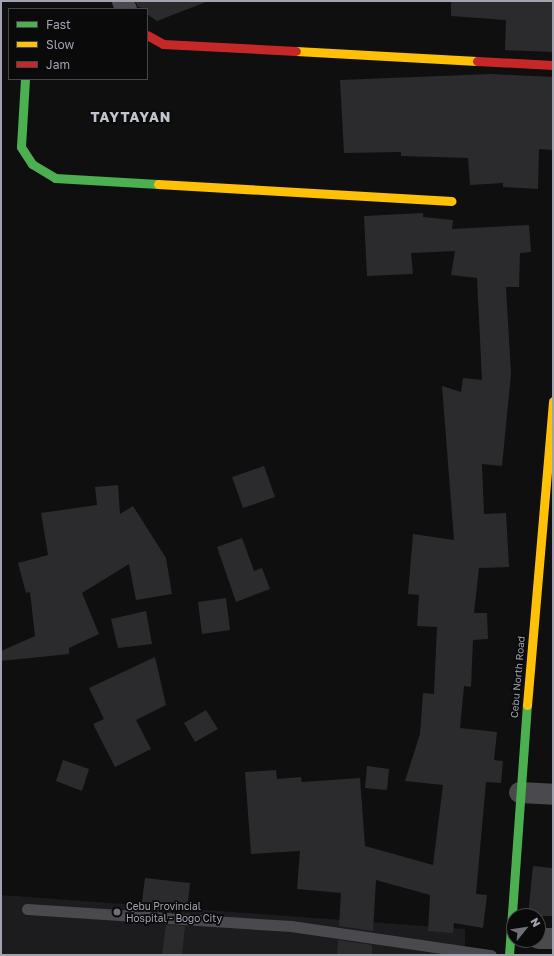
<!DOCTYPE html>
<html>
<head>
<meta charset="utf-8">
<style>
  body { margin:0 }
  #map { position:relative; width:554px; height:956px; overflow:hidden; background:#0f0f10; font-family:"Golos Text",sans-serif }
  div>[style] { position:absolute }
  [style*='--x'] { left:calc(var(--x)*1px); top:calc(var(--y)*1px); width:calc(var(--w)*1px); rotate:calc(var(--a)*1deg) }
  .built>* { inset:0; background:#1c1c1e }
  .building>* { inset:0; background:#2b2b2d }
  .lane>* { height:11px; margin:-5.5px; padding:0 5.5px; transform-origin:5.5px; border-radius:5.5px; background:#4a4a4e }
  .street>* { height:21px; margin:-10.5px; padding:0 10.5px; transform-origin:10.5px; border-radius:10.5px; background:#4a4a4e }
  .fast>* { height:9px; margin:-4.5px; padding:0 4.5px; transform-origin:4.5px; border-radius:4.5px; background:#4caf50 }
  .slow>* { height:9px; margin:-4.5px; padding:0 4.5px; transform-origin:4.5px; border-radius:4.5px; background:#ffc107 }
  .jam>* { height:9px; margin:-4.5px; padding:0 4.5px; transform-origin:4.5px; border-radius:4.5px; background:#c62828 }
  .dots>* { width:11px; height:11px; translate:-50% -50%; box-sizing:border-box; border:2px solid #0a0a0b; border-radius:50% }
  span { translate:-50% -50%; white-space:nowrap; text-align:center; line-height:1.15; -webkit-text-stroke:3.5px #0a0a0b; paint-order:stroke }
  .street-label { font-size:10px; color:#a1a3b0 }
  .poi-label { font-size:10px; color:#a1a3b0 }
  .left { translate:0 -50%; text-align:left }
  .district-label { font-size:14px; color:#c1c3cd; font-weight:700; letter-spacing:1px }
  .frame { position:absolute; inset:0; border:2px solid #a1a3b0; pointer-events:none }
  .legend { position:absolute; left:8px; top:8px; width:140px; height:72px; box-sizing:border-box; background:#0a0a0b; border:1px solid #46474d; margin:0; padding:5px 7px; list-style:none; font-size:12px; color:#a1a3b0 }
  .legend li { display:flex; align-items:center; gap:8px; height:20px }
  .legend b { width:20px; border:1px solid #46474d }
  .north { position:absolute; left:506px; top:908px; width:40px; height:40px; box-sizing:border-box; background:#0a0a0b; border:1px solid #46474d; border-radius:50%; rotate:60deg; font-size:11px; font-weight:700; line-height:16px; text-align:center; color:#a1a3b0 }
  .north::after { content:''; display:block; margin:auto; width:14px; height:18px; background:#6e6f78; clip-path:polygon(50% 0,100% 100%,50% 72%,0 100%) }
</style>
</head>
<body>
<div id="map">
  <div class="built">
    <i style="clip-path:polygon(1px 895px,465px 929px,465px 955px,1px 955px)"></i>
  </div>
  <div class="building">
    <i style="clip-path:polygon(135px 1px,205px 1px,206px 2px,157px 21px,147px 14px,147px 9px,138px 7px)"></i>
    <i style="clip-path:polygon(451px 1px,553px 1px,553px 52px,505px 50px,506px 20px,451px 16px)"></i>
    <i style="clip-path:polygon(490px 74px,553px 77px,553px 150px,539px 149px,538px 189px,503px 187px,503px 183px,470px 185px,468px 158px,401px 156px,401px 152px,344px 153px,340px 80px)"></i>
    <i style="clip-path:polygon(423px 213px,423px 217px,453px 220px,452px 229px,529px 225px,531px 252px,520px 253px,519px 287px,506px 287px,511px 374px,502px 466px,482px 464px,484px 514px,506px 513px,509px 567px,479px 568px,474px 613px,487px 613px,488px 639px,473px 640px,471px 687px,464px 686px,460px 728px,497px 732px,494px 760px,503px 761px,501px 783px,486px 782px,476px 894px,487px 895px,483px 928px,454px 923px,453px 933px,428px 931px,430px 895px,376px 880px,373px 931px,339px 926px,341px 893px,297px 889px,300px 851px,251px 854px,245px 772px,276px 770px,277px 779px,301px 777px,302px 782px,360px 778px,365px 846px,433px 865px,443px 785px,405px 781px,420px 734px,423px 693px,434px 694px,437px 627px,417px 626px,419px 595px,408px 594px,413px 534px,454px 540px,442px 386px,461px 392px,463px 378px,482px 380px,477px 278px,451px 275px,455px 251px,411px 253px,413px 274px,367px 276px,364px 216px)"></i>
    <i style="clip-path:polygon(264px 466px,275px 497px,243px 508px,232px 477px)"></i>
    <i style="clip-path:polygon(118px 485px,120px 514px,133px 506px,166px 558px,172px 594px,136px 600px,129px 564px,82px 593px,99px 634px,69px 648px,69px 654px,1px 661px,1px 651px,35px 636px,30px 592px,26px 593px,18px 563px,48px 555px,41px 513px,97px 505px,95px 487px)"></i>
    <i style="clip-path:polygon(242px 538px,254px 571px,262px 568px,270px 589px,236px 602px,217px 547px)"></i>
    <i style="clip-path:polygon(226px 598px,230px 630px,202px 634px,198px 602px)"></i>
    <i style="clip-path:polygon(146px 611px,152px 644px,118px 648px,111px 619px)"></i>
    <i style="clip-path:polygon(155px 657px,166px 705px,136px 720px,151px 749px,115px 767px,93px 724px,104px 719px,89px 688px)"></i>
    <i style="clip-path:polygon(206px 710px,218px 729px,195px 742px,184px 723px)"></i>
    <i style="clip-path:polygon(63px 760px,89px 769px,82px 791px,56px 781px)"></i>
    <i style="clip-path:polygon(367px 766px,389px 769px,387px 790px,365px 788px)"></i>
    <i style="clip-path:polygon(533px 866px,553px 868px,553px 916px,528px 916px)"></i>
    <i style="clip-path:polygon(145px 878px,190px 883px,187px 912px,141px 909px)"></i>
    <i style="clip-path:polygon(166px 925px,185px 926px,182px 955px,162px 955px)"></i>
    <i style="clip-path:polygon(338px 940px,372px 945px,372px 955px,337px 955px)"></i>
  </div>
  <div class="lane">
    <i style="--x:27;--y:909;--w:265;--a:3.7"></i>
    <i style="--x:291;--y:926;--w:202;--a:8.3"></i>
  </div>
  <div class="street">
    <i style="--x:122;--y:1;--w:9;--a:63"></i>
    <i style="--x:519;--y:792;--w:34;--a:3"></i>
    <i style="--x:538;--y:938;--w:15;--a:0"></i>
  </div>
  <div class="fast">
    <i style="--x:25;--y:79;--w:68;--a:93.4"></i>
    <i style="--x:21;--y:147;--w:20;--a:57"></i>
    <i style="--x:32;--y:164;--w:27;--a:31"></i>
    <i style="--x:55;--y:178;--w:103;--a:3.3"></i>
    <i style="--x:509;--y:955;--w:251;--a:-85.9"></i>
  </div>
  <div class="slow">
    <i style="--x:296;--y:51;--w:181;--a:3.2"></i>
    <i style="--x:158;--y:184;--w:294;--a:3.3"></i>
    <i style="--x:527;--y:705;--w:305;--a:-85.1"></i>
  </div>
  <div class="jam">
    <i style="--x:147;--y:35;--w:18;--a:29"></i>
    <i style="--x:163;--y:44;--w:133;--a:3"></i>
    <i style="--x:477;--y:61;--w:76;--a:3"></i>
  </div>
  <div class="dots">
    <i style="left:117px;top:912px;background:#6e6f78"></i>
  </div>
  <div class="street-label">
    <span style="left:518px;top:677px;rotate:-85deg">Cebu North Road</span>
  </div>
  <div class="poi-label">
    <span class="left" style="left:126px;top:912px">Cebu Provincial<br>Hospital - Bogo City</span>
  </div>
  <div class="district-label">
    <span style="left:131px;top:117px">TAYTAYAN</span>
  </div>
  <div class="frame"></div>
  <ul class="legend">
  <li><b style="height:5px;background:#4caf50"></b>Fast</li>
  <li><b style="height:5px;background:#ffc107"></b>Slow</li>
  <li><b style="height:5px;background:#c62828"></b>Jam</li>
  </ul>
  <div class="north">N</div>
</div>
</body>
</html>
